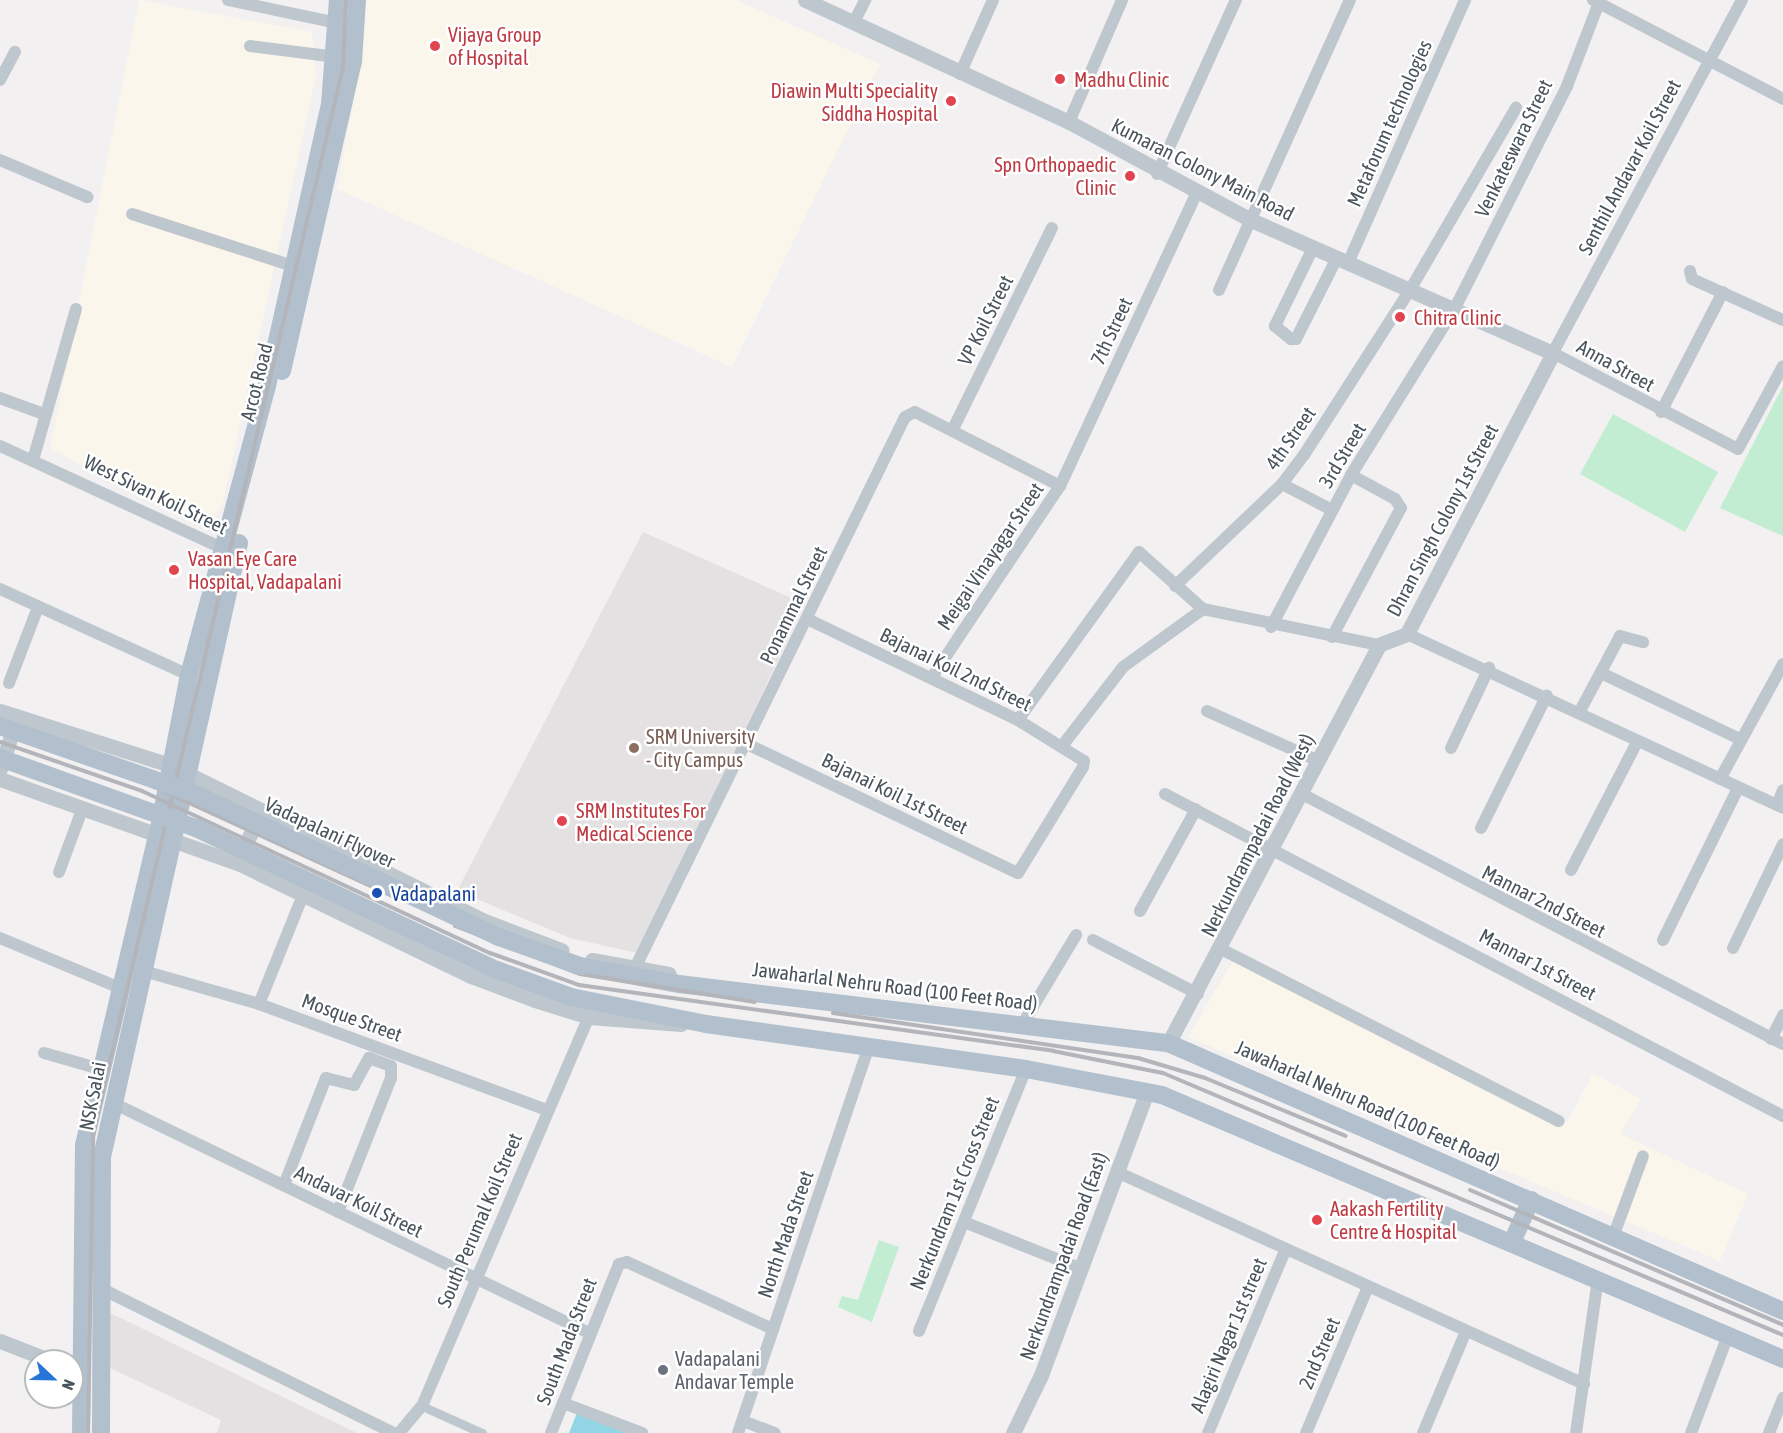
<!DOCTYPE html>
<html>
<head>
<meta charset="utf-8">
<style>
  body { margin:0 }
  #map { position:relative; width:1783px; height:1433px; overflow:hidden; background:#f2f0f0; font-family:"Asap Condensed",sans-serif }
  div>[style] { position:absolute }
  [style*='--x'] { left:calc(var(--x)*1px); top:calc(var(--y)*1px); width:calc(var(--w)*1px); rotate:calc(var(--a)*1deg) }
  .commercial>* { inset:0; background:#fbf6eb }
  .education>* { inset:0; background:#e3e1e1 }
  .green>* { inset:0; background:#c2edd2 }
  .water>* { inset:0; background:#92d6e6 }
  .pedestrian>* { height:9px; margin:-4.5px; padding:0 4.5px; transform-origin:4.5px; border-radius:4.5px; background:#bfc7ce }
  .minor>* { height:12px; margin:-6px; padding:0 6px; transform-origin:6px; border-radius:6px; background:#bfc7ce }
  .tertiary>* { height:15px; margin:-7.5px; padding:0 7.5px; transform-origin:7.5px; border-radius:7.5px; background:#bfc7ce }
  .primary>* { height:18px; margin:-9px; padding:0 9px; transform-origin:9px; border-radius:9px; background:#b2c0cd }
  .rail>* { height:4px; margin:-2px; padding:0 2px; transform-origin:2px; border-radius:2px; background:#b3b5ba }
  .primary-bridge>* { height:18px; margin:-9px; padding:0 9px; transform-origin:9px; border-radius:9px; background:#b2c0cd }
  .dots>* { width:16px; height:16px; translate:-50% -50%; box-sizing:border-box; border:3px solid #fff; border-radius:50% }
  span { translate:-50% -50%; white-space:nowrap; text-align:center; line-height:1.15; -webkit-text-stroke:5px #fff; paint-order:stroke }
  .health-label { font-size:20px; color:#be3a42 }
  .left { translate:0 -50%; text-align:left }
  .right { translate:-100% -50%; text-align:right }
  .street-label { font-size:20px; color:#49545c }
  .education-label { font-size:20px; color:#785e54 }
  .transit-label { font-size:20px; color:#164399 }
  .worship-label { font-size:20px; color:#5b616d }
  .north { position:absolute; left:24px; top:1349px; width:60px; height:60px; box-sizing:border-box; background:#fff; border:2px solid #b6bbbe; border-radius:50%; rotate:112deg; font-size:16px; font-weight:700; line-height:24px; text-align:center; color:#49545c }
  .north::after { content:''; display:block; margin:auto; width:21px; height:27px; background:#2576d7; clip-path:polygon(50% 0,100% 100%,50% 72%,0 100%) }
</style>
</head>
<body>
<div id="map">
  <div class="commercial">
    <i style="clip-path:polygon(139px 0,312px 32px,316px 76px,222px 507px,200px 527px,50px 448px)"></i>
    <i style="clip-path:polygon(364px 0,736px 0,880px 64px,732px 367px,337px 189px,363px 48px)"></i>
    <i style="clip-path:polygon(1234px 959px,1567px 1122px,1593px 1073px,1641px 1099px,1620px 1134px,1748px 1194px,1720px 1261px,1188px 1037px)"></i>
  </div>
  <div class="education">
    <i style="clip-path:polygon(643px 532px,805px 604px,637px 953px,570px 938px,457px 891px)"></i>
    <i style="clip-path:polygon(98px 1307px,357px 1433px,217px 1433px,221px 1420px,99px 1363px)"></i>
  </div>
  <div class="green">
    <i style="clip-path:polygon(1783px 386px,1783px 536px,1720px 508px)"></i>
    <i style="clip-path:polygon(1613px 414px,1718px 472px,1685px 532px,1580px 474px)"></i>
    <i style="clip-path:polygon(879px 1240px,899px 1247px,872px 1322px,838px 1307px,842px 1296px,858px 1300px)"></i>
  </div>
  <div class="water">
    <i style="clip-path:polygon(577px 1413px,627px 1433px,569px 1433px)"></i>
  </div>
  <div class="pedestrian">
    <i style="--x:422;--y:1406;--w:66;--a:24.2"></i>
  </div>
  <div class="minor">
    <i style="--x:228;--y:0;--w:111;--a:11.9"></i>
    <i style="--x:1593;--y:0;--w:214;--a:27.5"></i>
    <i style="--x:1742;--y:0;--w:400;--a:118.2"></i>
    <i style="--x:1553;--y:353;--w:208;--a:27.4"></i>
    <i style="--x:1738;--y:449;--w:94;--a:-61.5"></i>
    <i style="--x:854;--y:22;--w:25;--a:-63"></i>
    <i style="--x:250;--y:46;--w:87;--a:7.3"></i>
    <i style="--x:960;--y:74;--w:81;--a:-66"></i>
    <i style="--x:0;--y:80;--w:32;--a:-62"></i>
    <i style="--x:1069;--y:122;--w:133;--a:-66.5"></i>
    <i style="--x:0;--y:160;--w:95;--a:23"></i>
    <i style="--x:1157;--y:174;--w:191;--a:-65.6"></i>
    <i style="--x:132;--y:214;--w:169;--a:17.9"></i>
    <i style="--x:1313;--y:248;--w:87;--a:116"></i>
    <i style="--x:1275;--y:326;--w:21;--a:39"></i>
    <i style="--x:1291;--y:339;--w:5;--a:0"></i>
    <i style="--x:1296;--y:339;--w:91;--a:-63.2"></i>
    <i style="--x:1348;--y:263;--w:288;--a:-66"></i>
    <i style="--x:1690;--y:271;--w:8;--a:76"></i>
    <i style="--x:1692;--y:279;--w:100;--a:24.3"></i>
    <i style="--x:1219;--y:290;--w:318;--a:-65.7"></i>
    <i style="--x:0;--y:398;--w:47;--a:20"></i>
    <i style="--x:1661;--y:412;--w:135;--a:-62.7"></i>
    <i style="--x:953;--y:429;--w:224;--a:-63.8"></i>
    <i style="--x:0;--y:446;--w:249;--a:24.7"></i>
    <i style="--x:33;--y:460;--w:157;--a:-74.1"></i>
    <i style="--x:1282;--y:484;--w:56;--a:27.5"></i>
    <i style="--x:1175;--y:586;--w:148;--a:-43.6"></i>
    <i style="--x:1282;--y:484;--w:36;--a:-53"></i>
    <i style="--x:1304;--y:455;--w:196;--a:-57.3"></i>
    <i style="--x:1410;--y:290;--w:211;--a:-59.8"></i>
    <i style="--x:0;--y:589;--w:208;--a:24.5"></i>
    <i style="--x:1271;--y:627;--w:172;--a:-62.2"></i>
    <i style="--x:1351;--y:475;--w:197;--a:-58.1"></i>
    <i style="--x:1455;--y:308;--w:249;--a:-63.2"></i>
    <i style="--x:1567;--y:86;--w:92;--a:-69"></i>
    <i style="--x:1407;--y:634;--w:414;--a:24.8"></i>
    <i style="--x:1332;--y:637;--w:146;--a:-61.9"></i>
    <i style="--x:1401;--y:508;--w:11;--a:-124"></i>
    <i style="--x:1395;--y:499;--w:50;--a:-151.4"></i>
    <i style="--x:1601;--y:673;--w:154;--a:25.4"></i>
    <i style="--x:932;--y:677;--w:230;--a:-56.2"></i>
    <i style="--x:1060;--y:486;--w:324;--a:-65"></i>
    <i style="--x:9;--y:683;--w:81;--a:-69.1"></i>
    <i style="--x:1207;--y:711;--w:123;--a:24.1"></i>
    <i style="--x:1580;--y:711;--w:85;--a:-61.9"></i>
    <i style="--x:1620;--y:636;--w:24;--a:15"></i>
    <i style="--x:1018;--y:720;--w:207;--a:-54.2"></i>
    <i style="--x:1139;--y:552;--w:86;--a:41.7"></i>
    <i style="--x:1203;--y:609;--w:180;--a:11.6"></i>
    <i style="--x:747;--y:744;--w:300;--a:25.5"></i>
    <i style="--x:1018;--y:873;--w:124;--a:-58.5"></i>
    <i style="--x:1083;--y:767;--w:6;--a:-81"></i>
    <i style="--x:1084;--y:761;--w:78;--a:-148.2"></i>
    <i style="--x:1018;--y:720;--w:234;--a:-154.4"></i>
    <i style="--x:1062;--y:746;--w:100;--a:-52.3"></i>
    <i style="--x:1123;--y:667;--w:99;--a:-35.9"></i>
    <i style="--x:1451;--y:748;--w:89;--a:-64.6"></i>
    <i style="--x:1720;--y:779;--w:131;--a:-61.3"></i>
    <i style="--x:1165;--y:794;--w:697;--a:27.52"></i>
    <i style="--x:1302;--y:794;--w:542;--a:27.46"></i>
    <i style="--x:1777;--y:805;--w:16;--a:-68"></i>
    <i style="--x:1481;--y:828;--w:148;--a:-63.6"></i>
    <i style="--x:1571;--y:870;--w:144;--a:-62.7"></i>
    <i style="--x:59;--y:872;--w:69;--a:-69.7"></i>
    <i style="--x:1140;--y:911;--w:116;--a:-61.2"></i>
    <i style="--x:0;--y:938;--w:128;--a:22.6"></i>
    <i style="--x:1093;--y:940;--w:118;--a:27.2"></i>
    <i style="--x:1663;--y:940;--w:169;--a:-63.7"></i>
    <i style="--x:1733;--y:948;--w:115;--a:-64.3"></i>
    <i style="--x:1221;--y:949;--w:379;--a:27"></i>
    <i style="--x:636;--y:966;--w:611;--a:-63.9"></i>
    <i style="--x:905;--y:417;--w:11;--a:-27"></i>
    <i style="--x:915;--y:412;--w:163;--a:27"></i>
    <i style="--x:140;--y:970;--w:124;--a:15.9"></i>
    <i style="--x:259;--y:1004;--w:307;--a:20.2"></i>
    <i style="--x:259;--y:1004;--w:118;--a:-68"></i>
    <i style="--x:1022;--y:1025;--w:105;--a:-59"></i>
    <i style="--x:1771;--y:1039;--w:27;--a:-63"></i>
    <i style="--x:44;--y:1053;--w:58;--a:15.9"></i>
    <i style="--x:113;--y:1103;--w:529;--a:25.79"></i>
    <i style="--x:1117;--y:1172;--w:513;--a:24.42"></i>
    <i style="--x:284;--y:1185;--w:115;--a:-68.6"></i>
    <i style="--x:326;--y:1078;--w:29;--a:14"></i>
    <i style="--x:354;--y:1085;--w:31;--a:-61"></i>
    <i style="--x:369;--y:1058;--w:23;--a:20"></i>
    <i style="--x:391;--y:1066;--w:12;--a:90"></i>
    <i style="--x:391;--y:1078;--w:144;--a:111.6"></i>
    <i style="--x:964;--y:1222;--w:127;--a:21.7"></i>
    <i style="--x:1613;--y:1237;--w:86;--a:-69.7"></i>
    <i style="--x:102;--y:1289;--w:325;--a:26.3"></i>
    <i style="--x:919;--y:1331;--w:283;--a:-67.8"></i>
    <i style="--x:563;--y:1403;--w:85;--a:20.8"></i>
    <i style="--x:743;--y:1421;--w:34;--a:21"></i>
    <i style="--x:399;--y:1433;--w:35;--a:-50"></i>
    <i style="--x:422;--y:1406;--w:423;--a:-66.8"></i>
    <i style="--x:551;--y:1433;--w:182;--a:-68.1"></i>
    <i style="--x:619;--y:1264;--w:8;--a:-14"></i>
    <i style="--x:627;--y:1262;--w:161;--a:24.7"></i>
    <i style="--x:738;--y:1433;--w:406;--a:-71.3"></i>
    <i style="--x:1208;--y:1433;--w:195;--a:-67.1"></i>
    <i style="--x:1306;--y:1433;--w:156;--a:-67"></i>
    <i style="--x:1423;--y:1433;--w:111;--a:-67.1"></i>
    <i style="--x:1576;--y:1433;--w:156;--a:-81.9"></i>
    <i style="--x:1691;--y:1433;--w:105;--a:-69.3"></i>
    <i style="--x:1769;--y:1433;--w:38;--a:-68"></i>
  </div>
  <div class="tertiary">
    <i style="--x:805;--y:0;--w:291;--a:24.8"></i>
    <i style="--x:1069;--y:122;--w:207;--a:28.3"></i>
    <i style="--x:1251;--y:220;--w:330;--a:23.8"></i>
    <i style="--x:1553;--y:353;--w:317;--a:117.5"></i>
    <i style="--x:1407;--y:634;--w:30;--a:159"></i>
    <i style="--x:1379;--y:645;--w:450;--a:117.9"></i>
    <i style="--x:0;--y:711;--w:178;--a:17.6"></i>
    <i style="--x:170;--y:765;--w:348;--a:26.4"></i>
    <i style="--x:482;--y:920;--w:85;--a:20.8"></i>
    <i style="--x:0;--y:769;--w:51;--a:-71.6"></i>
    <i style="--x:0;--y:779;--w:255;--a:19.5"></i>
    <i style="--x:240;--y:864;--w:257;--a:25.9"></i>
    <i style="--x:471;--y:976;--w:68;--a:20.6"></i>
    <i style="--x:535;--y:1000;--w:57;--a:17.5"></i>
    <i style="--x:589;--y:1017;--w:92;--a:4.4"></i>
    <i style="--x:238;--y:860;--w:51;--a:-64.4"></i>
    <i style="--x:592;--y:960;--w:78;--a:10.3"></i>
    <i style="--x:0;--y:1341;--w:55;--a:21.4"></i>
    <i style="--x:1013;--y:1433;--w:64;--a:-64.2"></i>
    <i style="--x:1041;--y:1375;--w:302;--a:-69.5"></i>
  </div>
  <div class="primary">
    <i style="--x:282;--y:371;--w:317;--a:-77.1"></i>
    <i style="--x:353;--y:62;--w:62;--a:-86.3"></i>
    <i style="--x:580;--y:966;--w:101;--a:10.3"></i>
    <i style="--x:679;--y:984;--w:493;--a:6.9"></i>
    <i style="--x:1168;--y:1043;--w:671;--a:23.55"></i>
    <i style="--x:571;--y:997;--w:138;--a:11.3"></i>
    <i style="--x:706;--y:1024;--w:323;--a:8"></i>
    <i style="--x:1026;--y:1069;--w:138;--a:10.8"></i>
    <i style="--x:1162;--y:1095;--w:675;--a:23.03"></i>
    <i style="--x:1512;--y:1242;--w:46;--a:-65.7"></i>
    <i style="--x:81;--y:1433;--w:288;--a:-89.4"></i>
    <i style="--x:84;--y:1145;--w:321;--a:-76.7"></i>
    <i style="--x:158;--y:833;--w:161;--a:-78.9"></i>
    <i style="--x:189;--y:675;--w:299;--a:-74.9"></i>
    <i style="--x:267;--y:386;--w:289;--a:-77.4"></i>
    <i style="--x:330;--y:104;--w:104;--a:-85.6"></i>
    <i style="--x:101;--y:1433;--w:276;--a:-89.8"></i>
    <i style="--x:102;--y:1157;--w:629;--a:-77.42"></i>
  </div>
  <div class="rail">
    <i style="--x:0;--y:742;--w:150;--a:19"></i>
    <i style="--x:142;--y:791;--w:384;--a:25"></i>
    <i style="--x:490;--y:953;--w:95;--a:19.8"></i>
    <i style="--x:579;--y:985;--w:479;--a:7.9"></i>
    <i style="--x:1053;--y:1051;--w:112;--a:11.3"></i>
    <i style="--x:1163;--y:1073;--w:673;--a:22.91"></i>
    <i style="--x:69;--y:754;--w:48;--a:19.6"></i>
    <i style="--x:150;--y:785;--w:276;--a:24.6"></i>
    <i style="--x:455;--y:926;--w:134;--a:21"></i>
    <i style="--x:580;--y:974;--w:177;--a:9.1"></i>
    <i style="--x:833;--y:1013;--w:308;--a:8.4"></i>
    <i style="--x:1138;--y:1058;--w:70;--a:16.6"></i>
    <i style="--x:1205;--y:1078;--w:152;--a:22.4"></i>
    <i style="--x:1470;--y:1190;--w:341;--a:23.3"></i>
    <i style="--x:88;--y:1433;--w:299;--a:-89"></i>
    <i style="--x:93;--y:1134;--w:1096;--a:-76.81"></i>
    <i style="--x:343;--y:67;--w:67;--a:-87.4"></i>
  </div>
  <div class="primary-bridge">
    <i style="--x:0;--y:726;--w:207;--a:19.2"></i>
    <i style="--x:195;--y:794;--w:336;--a:25.2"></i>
    <i style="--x:499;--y:937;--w:86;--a:19.7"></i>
    <i style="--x:0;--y:758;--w:208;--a:19.7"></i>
    <i style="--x:196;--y:828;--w:333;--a:25.3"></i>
    <i style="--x:497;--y:970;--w:79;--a:20"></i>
  </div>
  <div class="dots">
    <i style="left:435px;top:46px;background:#e0444e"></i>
    <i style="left:1060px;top:79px;background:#e0444e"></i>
    <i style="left:951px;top:101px;background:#e0444e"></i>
    <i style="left:1130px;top:176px;background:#e0444e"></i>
    <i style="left:1400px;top:317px;background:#e0444e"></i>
    <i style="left:174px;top:570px;background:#e0444e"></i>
    <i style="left:634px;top:748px;background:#8d6e63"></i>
    <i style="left:562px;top:821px;background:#e0444e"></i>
    <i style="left:377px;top:893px;background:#1a4fb4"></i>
    <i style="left:1317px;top:1220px;background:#e0444e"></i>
    <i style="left:663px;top:1370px;background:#6b7280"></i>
  </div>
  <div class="health-label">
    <span class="left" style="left:448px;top:46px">Vijaya Group<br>of Hospital</span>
    <span class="left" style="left:1074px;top:79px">Madhu Clinic</span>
    <span class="right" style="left:938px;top:102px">Diawin Multi Speciality<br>Siddha Hospital</span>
    <span class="right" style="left:1116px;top:176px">Spn Orthopaedic<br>Clinic</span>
    <span class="left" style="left:1414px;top:317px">Chitra Clinic</span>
    <span class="left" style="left:188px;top:570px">Vasan Eye Care<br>Hospital, Vadapalani</span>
    <span class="left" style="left:576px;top:822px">SRM Institutes For<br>Medical Science</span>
    <span class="left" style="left:1330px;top:1220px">Aakash Fertility<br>Centre &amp; Hospital</span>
  </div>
  <div class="street-label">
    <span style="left:1389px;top:123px;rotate:-66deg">Metaforum technologies</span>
    <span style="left:1513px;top:148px;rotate:-64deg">Venkateswara Street</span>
    <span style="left:1629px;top:167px;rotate:-62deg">Senthil Andavar Koil Street</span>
    <span style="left:1203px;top:169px;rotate:27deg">Kumaran Colony Main Road</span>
    <span style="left:985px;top:320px;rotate:-63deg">VP Koil Street</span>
    <span style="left:1111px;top:331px;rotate:-65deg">7th Street</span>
    <span style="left:1616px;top:365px;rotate:29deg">Anna Street</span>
    <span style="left:256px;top:382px;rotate:-76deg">Arcot Road</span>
    <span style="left:1290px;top:438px;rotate:-55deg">4th Street</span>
    <span style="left:1342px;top:455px;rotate:-59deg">3rd Street</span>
    <span style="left:156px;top:494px;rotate:26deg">West Sivan Koil Street</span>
    <span style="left:1442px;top:520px;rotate:-62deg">Dhran Singh Colony 1st Street</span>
    <span style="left:990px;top:556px;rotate:-56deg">Meigai Vinayagar Street</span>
    <span style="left:793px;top:605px;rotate:-64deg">Ponammal Street</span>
    <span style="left:956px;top:669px;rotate:26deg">Bajanai Koil 2nd Street</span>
    <span style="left:895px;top:793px;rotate:26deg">Bajanai Koil 1st Street</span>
    <span style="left:330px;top:832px;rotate:25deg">Vadapalani Flyover</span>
    <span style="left:1257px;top:835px;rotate:-63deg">Nerkundrampadai Road (West)</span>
    <span style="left:1544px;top:901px;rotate:27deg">Mannar 2nd Street</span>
    <span style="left:1538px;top:964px;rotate:28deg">Mannar 1st Street</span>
    <span style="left:895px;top:986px;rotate:7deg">Jawaharlal Nehru Road (100 Feet Road)</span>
    <span style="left:352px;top:1017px;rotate:20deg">Mosque Street</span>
    <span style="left:92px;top:1096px;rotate:-79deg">NSK Salai</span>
    <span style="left:1368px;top:1104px;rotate:24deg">Jawaharlal Nehru Road (100 Feet Road)</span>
    <span style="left:954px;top:1193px;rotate:-68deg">Nerkundram 1st Cross Street</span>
    <span style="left:359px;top:1201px;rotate:26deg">Andavar Koil Street</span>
    <span style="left:479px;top:1220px;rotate:-67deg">South Perumal Koil Street</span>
    <span style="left:785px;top:1234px;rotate:-71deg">North Mada Street</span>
    <span style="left:1063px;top:1256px;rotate:-70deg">Nerkundrampadai Road (East)</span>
    <span style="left:1228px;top:1335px;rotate:-67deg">Alagiri Nagar 1st street</span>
    <span style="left:566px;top:1341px;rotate:-69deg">South Mada Street</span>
    <span style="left:1319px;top:1353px;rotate:-67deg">2nd Street</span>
  </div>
  <div class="education-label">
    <span class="left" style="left:646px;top:748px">SRM University<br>- City Campus</span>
  </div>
  <div class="transit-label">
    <span class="left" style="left:391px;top:893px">Vadapalani</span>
  </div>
  <div class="worship-label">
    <span class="left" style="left:675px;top:1370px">Vadapalani<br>Andavar Temple</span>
  </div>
  <div class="north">N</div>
</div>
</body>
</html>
